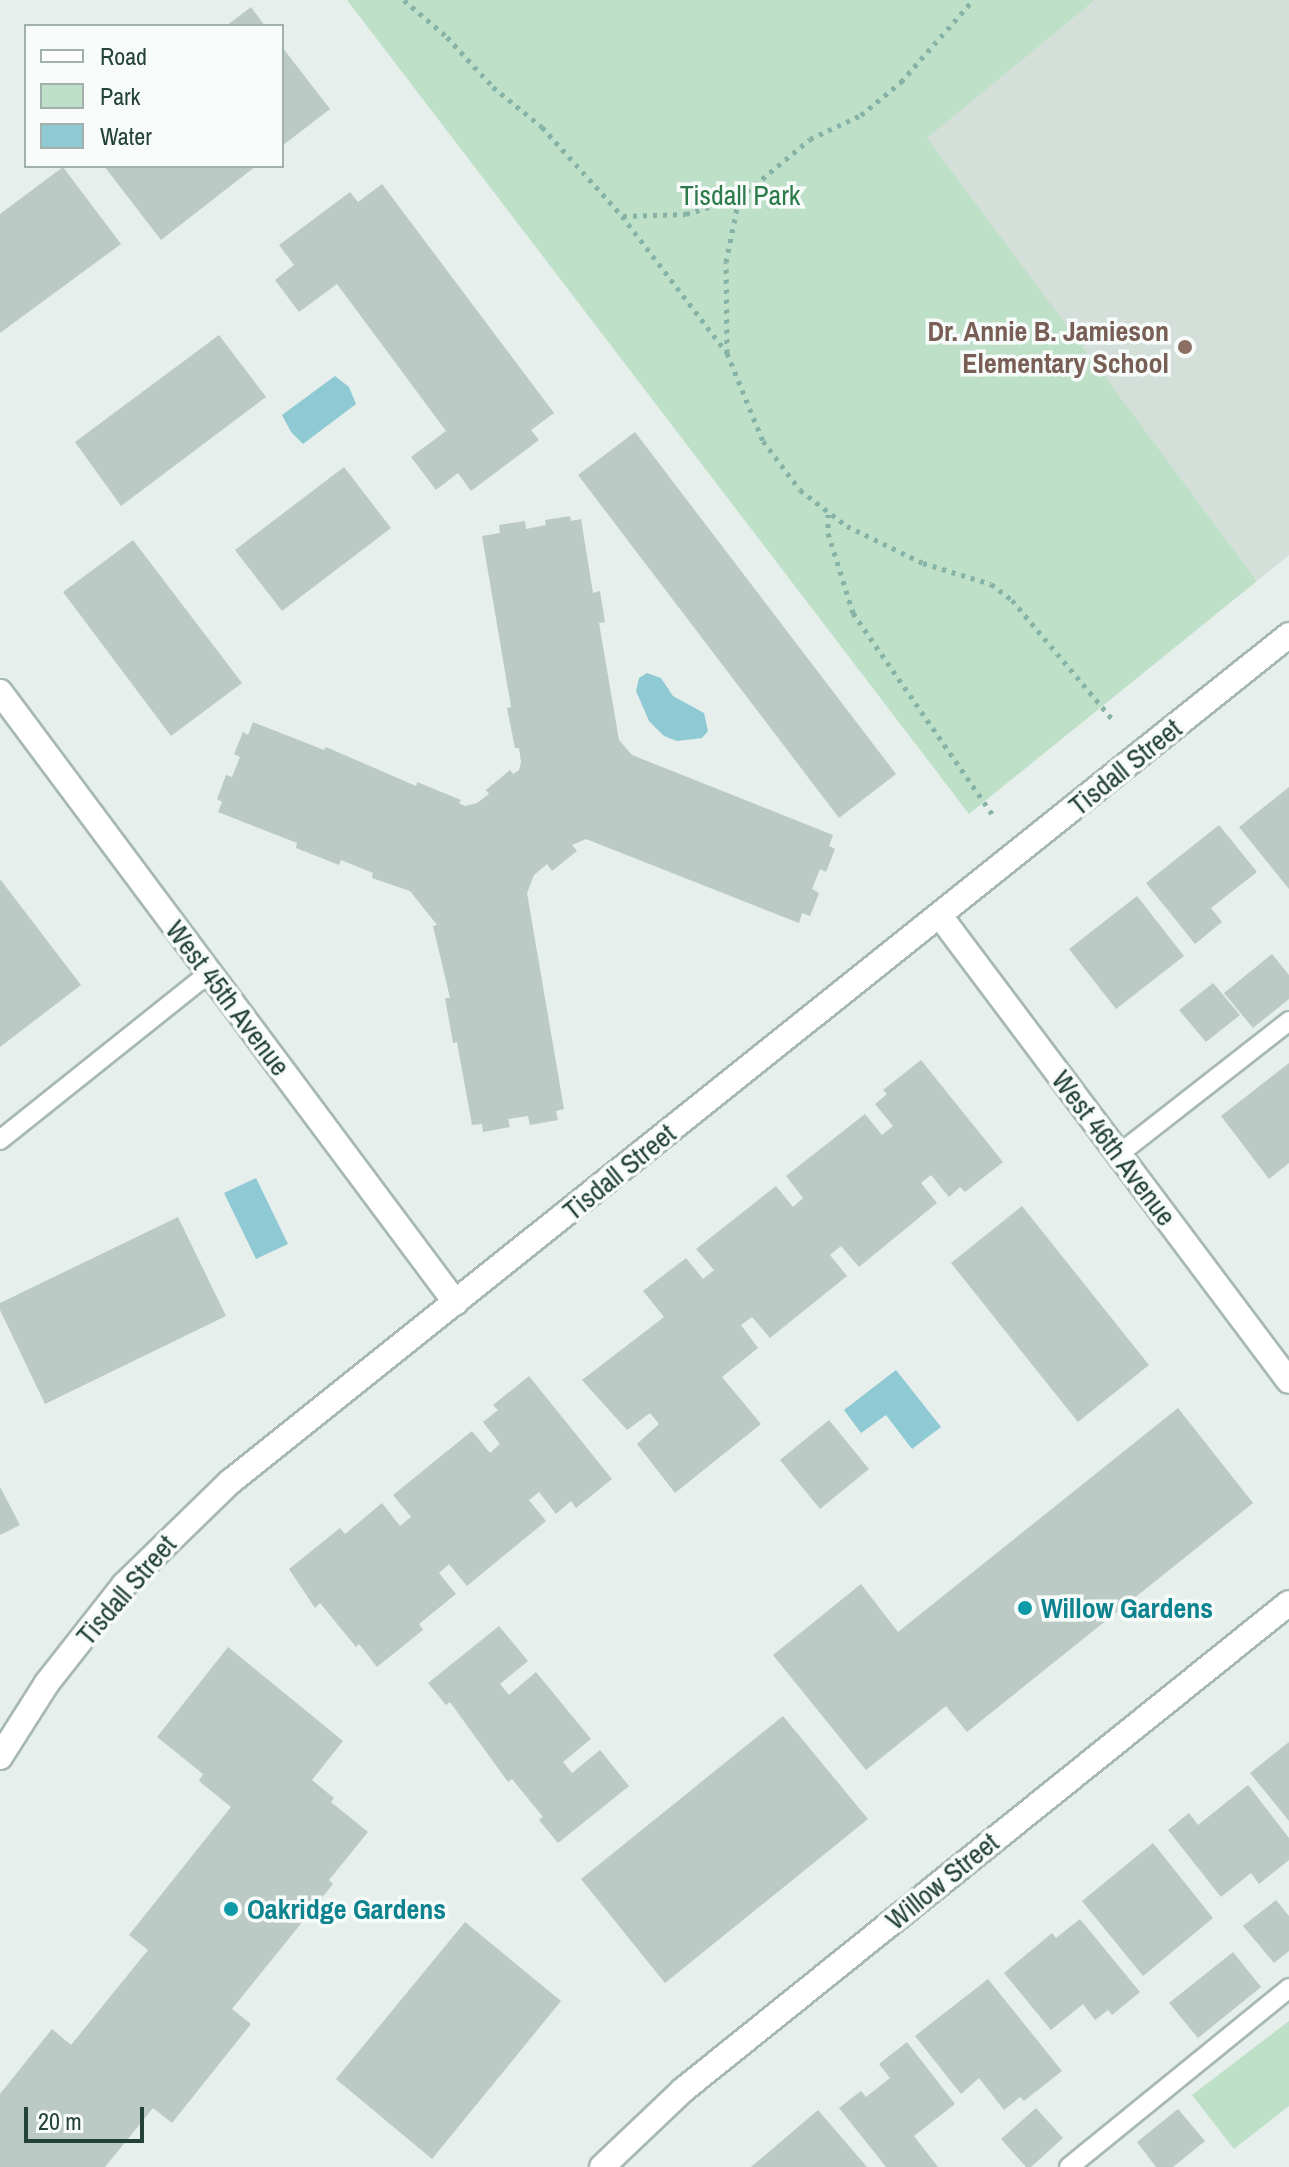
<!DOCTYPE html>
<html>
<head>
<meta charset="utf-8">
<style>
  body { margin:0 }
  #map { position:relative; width:1289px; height:2167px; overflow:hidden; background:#e6efeb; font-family:"Archivo Narrow",sans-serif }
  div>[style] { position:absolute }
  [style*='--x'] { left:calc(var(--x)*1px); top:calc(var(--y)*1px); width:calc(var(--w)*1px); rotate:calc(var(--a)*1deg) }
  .built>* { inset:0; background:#d4dfda }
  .green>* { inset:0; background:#bfe0c8 }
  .water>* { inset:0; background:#8ec9d4 }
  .building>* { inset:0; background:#bbcac4 }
  .path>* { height:5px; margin-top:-2.5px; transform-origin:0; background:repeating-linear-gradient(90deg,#86b3a5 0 4px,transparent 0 10px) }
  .roads { filter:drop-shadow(2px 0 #a8b8b2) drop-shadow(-2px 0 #a8b8b2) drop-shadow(0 2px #a8b8b2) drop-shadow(0 -2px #a8b8b2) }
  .lane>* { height:18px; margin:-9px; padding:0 9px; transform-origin:9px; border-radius:9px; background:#fff }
  .street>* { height:24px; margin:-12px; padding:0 12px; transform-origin:12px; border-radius:12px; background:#fff }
  .dots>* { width:22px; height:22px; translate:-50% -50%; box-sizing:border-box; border:4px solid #f7fbf9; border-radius:50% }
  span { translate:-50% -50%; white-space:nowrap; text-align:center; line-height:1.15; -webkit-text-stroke:7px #f7fbf9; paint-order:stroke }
  .park-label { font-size:28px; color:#2d7a4b }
  .education-label { font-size:28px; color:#785e54; font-weight:700 }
  .right { translate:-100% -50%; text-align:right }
  .street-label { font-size:28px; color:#24423a }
  .culture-label { font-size:28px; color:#0d838f; font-weight:700 }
  .left { translate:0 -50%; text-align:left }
  .legend { position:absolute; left:24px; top:24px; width:260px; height:144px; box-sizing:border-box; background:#f7fbf9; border:2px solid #a3b1ad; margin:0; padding:10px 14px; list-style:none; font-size:24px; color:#24423a }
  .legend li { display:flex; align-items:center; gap:16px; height:40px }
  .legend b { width:40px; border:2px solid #a3b1ad }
  .scale { position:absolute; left:24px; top:2107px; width:120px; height:36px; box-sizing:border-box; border:4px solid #24423a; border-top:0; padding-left:10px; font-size:24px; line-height:28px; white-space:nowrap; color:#24423a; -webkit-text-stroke:6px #f7fbf9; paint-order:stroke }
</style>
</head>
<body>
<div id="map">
  <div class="built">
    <i style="clip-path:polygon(1095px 0,1289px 0,1289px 555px,1257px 581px,926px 138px)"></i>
  </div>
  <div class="green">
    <i style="clip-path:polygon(347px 0,1095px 0,927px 138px,1257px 581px,969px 814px)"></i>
    <i style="clip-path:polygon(1289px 2021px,1289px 2106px,1234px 2149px,1192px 2095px)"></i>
  </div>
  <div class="water">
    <i style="clip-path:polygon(335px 376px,349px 387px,356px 404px,303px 444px,291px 432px,282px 415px)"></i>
    <i style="clip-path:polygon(647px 673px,661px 678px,673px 696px,704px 713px,708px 731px,702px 738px,677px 741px,664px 736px,649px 721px,636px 691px,639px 678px)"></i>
    <i style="clip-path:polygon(256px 1178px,288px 1244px,256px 1259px,224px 1193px)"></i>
    <i style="clip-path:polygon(896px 1370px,941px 1427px,912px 1449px,886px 1415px,861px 1433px,844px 1410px)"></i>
  </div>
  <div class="building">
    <i style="clip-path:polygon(251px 7px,265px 26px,226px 26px)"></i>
    <i style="clip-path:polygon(282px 47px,330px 109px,282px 146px)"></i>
    <i style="clip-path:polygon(104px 166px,256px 166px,161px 240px)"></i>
    <i style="clip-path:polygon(63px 167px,121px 244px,0 333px,0 214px)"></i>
    <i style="clip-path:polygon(382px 184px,554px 413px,531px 430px,539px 440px,471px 491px,458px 473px,436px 490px,411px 457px,446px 431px,337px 284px,299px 312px,275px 280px,294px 265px,279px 245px,350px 192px,358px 202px)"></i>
    <i style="clip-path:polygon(219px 335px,266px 397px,121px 506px,75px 442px)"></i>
    <i style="clip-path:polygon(635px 432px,896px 774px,839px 818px,578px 475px)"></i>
    <i style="clip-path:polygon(344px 467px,391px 528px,282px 611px,235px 550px)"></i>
    <i style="clip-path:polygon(570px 516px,571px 521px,581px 519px,593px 593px,600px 591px,605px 622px,599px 623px,619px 740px,632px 755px,833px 835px,829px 846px,835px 849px,826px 872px,820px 869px,812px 889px,819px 893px,810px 916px,802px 913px,799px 923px,586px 839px,572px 845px,577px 851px,552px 871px,547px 864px,534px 875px,527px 893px,564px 1109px,556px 1111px,558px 1120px,530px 1125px,528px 1116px,508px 1119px,510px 1127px,483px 1132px,482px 1124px,472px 1125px,457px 1042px,453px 1043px,445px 998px,450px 998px,433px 926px,437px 925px,410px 891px,372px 878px,373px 873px,341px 860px,339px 865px,296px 848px,297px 843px,218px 812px,222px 802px,217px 799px,226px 775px,232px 777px,240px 757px,234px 754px,243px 732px,248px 735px,253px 722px,324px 750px,326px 747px,416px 786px,417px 782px,461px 800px,459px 803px,465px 806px,477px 803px,489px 794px,486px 790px,510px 770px,513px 774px,519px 770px,521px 762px,519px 748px,515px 748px,507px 708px,511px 707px,482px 536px,500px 533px,499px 525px,525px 521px,526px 529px,546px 525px,545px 520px)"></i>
    <i style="clip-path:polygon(133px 540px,242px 683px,171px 736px,63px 592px)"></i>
    <i style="clip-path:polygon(1289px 787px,1289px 889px,1239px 827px)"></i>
    <i style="clip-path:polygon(1219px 825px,1257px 872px,1211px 908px,1222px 922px,1195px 944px,1146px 883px)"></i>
    <i style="clip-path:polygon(0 879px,81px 985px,0 1047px)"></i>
    <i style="clip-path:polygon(1137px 896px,1184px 956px,1116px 1009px,1069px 949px)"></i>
    <i style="clip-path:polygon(1272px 954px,1289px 975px,1289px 999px,1253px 1028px,1224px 993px)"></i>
    <i style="clip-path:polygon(1213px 983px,1240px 1015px,1206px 1042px,1179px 1010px)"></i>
    <i style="clip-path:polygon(921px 1060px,1003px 1162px,965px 1192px,960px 1187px,949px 1197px,931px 1175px,921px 1183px,937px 1203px,859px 1267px,841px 1246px,830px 1255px,847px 1276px,770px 1338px,752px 1317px,741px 1325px,758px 1348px,722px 1377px,761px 1424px,675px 1493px,637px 1444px,659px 1424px,650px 1413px,627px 1430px,582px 1380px,664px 1317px,643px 1291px,686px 1258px,703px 1279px,714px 1270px,696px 1249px,776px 1186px,793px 1207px,803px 1198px,786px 1176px,865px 1114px,882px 1135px,893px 1126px,875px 1104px,887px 1094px,883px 1090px)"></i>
    <i style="clip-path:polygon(1289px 1063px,1289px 1163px,1269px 1179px,1221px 1116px)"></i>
    <i style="clip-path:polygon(1022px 1206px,1149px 1365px,1078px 1422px,951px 1263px)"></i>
    <i style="clip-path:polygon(178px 1217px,226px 1316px,45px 1404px,0 1310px,0 1303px)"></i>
    <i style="clip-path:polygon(529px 1376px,612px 1479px,576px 1508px,571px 1501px,556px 1514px,539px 1492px,529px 1500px,546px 1521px,467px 1586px,449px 1564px,439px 1573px,456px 1594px,419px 1624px,423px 1630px,377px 1667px,359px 1644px,356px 1647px,320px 1603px,315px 1608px,289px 1569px,340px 1528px,345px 1534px,382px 1503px,400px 1526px,411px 1517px,393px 1495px,472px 1431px,490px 1453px,500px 1444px,483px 1422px,498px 1410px,493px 1405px)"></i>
    <i style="clip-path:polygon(1178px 1408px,1253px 1503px,967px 1732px,946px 1706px,866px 1770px,773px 1655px,861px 1584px,898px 1632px)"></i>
    <i style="clip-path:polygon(829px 1420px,869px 1469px,820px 1509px,780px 1460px)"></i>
    <i style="clip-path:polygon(0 1487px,20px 1525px,0 1535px)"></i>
    <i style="clip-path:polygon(499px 1626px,528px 1661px,500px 1684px,509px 1695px,536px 1672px,591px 1739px,563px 1762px,572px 1773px,600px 1750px,629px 1786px,558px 1843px,539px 1820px,543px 1817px,512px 1779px,508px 1782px,450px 1702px,446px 1705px,428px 1683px)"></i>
    <i style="clip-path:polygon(228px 1647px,343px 1741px,312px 1780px,334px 1798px,331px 1802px,368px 1832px,329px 1880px,333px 1884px,232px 2009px,251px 2024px,172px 2123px,153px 2108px,105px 2167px,0 2167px,0 2094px,52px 2029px,71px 2045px,148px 1950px,129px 1935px,231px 1807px,199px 1781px,203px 1774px,157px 1737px)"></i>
    <i style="clip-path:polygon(783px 1716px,868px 1819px,665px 1983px,581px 1879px)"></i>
    <i style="clip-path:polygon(1289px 1742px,1289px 1821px,1250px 1773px)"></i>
    <i style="clip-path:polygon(1248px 1785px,1289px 1838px,1289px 1860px,1259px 1884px,1251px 1873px,1221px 1897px,1168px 1830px,1189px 1813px,1198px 1825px)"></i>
    <i style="clip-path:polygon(1153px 1843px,1213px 1918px,1143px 1976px,1082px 1901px)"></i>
    <i style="clip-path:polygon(1276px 1900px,1289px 1916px,1289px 1951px,1274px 1963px,1243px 1926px)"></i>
    <i style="clip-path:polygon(1080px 1919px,1140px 1992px,1112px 2015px,1108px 2010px,1095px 2020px,1083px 2004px,1051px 2030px,1004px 1973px,1052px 1933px,1056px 1938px)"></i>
    <i style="clip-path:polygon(465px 1922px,561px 2001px,432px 2159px,336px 2079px)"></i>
    <i style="clip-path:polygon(1233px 1952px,1261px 1987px,1198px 2038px,1169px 2003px)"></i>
    <i style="clip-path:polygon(988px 1979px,1062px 2071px,1024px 2101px,1020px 2097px,1004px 2110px,979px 2078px,961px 2094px,915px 2036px)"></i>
    <i style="clip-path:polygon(907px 2042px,955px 2104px,914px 2136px,938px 2167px,886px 2167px,839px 2108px,861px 2091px,866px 2097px,890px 2078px,879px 2064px)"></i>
    <i style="clip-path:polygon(1036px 2108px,1063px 2138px,1031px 2167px,1026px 2167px,1001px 2139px)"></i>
    <i style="clip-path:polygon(1178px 2109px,1205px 2141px,1173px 2167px,1156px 2167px,1137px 2142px)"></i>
    <i style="clip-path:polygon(818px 2110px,867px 2167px,751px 2167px)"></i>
  </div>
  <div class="path">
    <i style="--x:404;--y:0;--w:57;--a:40.7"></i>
    <i style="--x:447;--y:37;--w:68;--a:47.4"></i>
    <i style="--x:493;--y:87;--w:63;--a:39.2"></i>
    <i style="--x:542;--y:127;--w:120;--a:48"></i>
    <i style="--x:622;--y:216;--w:173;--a:52.5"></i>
    <i style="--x:727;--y:353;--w:95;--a:67.8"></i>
    <i style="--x:763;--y:441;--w:61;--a:52.9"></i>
    <i style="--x:800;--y:490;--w:59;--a:37.5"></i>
    <i style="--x:847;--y:526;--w:85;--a:26"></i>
    <i style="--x:923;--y:563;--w:71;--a:17.2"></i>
    <i style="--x:991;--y:584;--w:26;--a:37"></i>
    <i style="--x:1012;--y:600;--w:157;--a:49.9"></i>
    <i style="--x:623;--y:216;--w:63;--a:-1.8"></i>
    <i style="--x:686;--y:214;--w:55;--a:-16.8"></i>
    <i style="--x:727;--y:353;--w:91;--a:-90.6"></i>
    <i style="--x:726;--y:262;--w:65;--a:-78.5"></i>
    <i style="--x:739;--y:198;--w:92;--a:-39.7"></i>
    <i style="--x:810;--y:139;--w:56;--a:-25.2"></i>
    <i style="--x:861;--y:115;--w:52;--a:-39.5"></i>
    <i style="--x:901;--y:82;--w:109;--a:-48.7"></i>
    <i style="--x:828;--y:514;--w:19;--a:90"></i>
    <i style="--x:828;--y:533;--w:84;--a:72.6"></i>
    <i style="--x:853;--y:613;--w:246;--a:55.3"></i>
  </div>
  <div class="roads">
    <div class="lane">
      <i style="--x:0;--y:1140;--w:268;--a:-38.6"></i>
      <i style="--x:1119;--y:1154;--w:216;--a:-38"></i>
      <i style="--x:1069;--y:2167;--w:284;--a:-39.1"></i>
    </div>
    <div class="street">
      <i style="--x:0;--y:692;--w:762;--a:53.27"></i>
      <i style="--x:940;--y:916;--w:581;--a:53.11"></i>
      <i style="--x:0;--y:1757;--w:88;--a:-57.6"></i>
      <i style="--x:47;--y:1683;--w:125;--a:-51.8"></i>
      <i style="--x:124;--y:1585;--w:148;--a:-44.2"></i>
      <i style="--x:230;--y:1482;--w:1356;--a:-38.65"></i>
      <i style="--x:602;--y:2167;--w:112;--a:-43.5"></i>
      <i style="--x:683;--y:2090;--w:777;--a:-38.79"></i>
    </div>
  </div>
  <div class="dots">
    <i style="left:1185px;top:347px;background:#8d6e63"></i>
    <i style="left:1025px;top:1608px;background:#0f9aa8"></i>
    <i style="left:231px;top:1909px;background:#0f9aa8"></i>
  </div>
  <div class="park-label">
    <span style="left:740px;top:195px">Tisdall Park</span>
  </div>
  <div class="education-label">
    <span class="right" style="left:1169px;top:347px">Dr. Annie B. Jamieson<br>Elementary School</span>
  </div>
  <div class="street-label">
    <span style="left:1125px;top:767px;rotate:-39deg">Tisdall Street</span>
    <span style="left:228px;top:998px;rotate:53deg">West 45th Avenue</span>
    <span style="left:1114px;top:1148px;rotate:53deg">West 46th Avenue</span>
    <span style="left:619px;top:1172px;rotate:-39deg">Tisdall Street</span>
    <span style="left:126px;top:1590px;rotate:-49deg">Tisdall Street</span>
    <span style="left:942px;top:1881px;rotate:-39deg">Willow Street</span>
  </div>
  <div class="culture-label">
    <span class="left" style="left:1041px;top:1608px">Willow Gardens</span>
    <span class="left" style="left:247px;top:1909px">Oakridge Gardens</span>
  </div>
  <ul class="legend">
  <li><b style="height:10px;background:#fff"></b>Road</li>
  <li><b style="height:22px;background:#bfe0c8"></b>Park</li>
  <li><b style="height:22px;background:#8ec9d4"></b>Water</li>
  </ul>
  <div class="scale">20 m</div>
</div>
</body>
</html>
